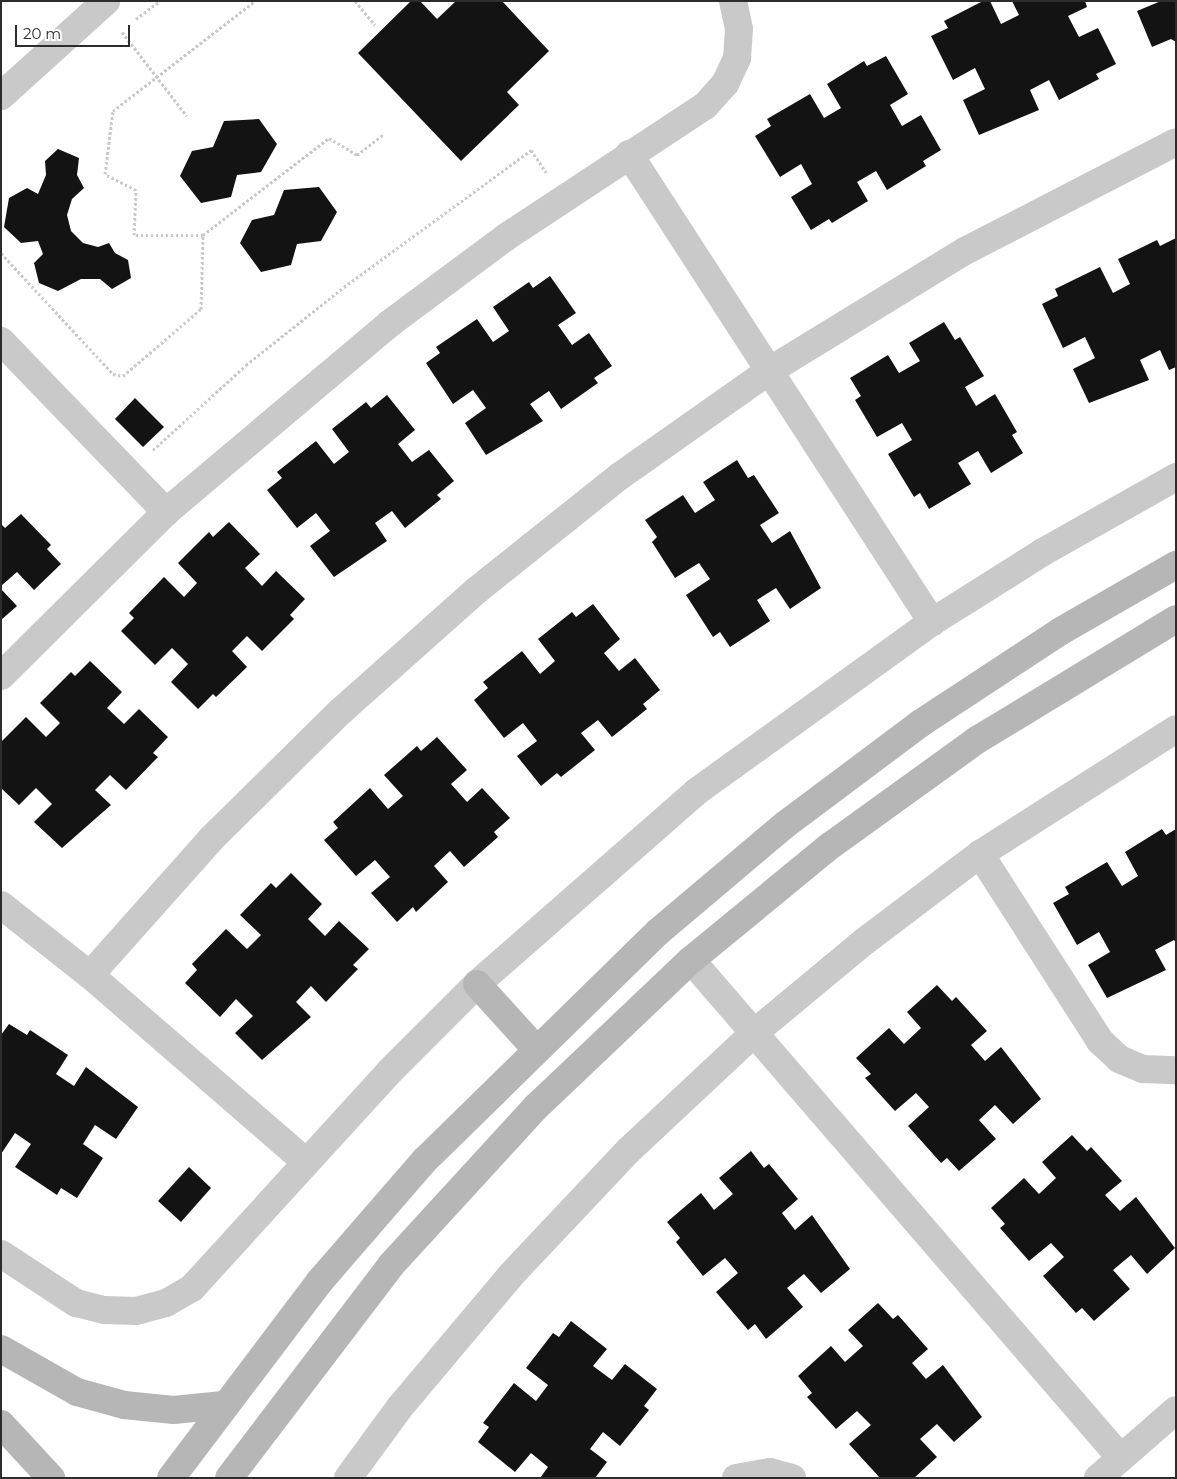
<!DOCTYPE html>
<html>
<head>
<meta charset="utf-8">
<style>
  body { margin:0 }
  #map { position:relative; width:1177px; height:1479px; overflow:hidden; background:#fff; font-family:Montserrat,sans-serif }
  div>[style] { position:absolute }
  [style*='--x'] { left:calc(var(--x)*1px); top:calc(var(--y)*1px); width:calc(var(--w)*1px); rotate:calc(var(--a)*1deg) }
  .building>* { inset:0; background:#131313 }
  .path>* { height:3px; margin-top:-1.5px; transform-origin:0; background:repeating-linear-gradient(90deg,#c9c9c9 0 2.5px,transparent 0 5px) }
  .street>* { height:28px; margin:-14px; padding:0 14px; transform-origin:14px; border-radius:14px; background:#c9c9c9 }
  .secondary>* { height:28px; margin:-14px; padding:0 14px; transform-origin:14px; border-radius:14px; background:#b6b6b6 }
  span { translate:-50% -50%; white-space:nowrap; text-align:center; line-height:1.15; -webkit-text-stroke:5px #fff; paint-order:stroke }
  .frame { position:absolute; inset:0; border:2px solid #2c2c2c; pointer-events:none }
  .scale { position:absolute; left:15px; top:25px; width:115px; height:22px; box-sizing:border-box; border:2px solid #2c2c2c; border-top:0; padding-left:6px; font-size:15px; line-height:18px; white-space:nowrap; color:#2c2c2c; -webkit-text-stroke:4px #fff; paint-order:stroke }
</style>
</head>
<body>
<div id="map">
  <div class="building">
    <i style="clip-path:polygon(411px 1px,420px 1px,437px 19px,456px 1px,502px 1px,549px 51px,507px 92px,519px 105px,461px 161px,358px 53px)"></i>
    <i style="clip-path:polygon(983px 1px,990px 1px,1001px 24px,1019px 15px,1012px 1px,1085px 1px,1087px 7px,1068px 16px,1079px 37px,1098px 28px,1116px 64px,1096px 74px,1099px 79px,1059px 100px,1049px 80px,1030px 90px,1039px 110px,979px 135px,963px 100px,985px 89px,975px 68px,953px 80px,931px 36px,948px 28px,944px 21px)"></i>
    <i style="clip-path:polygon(1161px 1px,1176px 1px,1176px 42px,1171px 39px,1152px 47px,1137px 11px)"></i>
    <i style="clip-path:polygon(886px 56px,908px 94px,890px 105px,902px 126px,921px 115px,941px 150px,923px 161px,926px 166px,887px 190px,876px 171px,857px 182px,868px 201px,832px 223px,829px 219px,811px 230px,791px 197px,812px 184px,801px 164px,780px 177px,755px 136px,771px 126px,767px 119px,810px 94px,824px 118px,841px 108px,827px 84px,864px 61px,867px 66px)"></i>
    <i style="clip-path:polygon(259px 119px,277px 144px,261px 172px,237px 175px,231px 197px,201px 203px,180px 176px,192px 151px,213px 147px,224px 121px)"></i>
    <i style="clip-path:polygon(58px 149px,79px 158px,77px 175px,84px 188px,72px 199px,67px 215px,71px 231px,83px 243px,98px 247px,109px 243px,115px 253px,128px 260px,131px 278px,112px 289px,100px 279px,81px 279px,58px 291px,39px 283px,34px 263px,43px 254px,38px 241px,21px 243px,4px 227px,9px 198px,27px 188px,38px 194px,46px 175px,45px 161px)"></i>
    <i style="clip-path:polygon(319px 187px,337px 212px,321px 241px,297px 244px,291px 265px,261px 272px,240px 243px,252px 220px,274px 215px,284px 190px)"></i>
    <i style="clip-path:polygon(1176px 238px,1176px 367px,1169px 370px,1160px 350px,1140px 360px,1149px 380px,1089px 403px,1073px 369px,1095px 358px,1085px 337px,1063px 348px,1042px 304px,1058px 296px,1055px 289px,1100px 267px,1113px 293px,1130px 284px,1118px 259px,1157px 240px,1160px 246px)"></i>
    <i style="clip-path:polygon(550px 276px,576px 313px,558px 325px,572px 345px,589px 333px,612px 366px,594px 378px,598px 383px,561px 409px,549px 391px,530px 404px,543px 421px,486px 455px,465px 423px,486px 408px,473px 390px,453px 404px,426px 363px,440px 353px,436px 347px,477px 319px,493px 342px,509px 331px,493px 307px,529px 282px,533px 288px)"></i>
    <i style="clip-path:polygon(944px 322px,955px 340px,960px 337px,984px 376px,965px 387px,976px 406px,995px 394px,1017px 432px,1012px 435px,1023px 453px,991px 473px,978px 451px,958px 463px,971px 484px,929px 509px,920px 493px,914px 497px,888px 454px,912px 440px,902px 423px,877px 437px,855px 400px,861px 396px,850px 378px,888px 355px,899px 373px,920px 361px,909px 343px)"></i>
    <i style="clip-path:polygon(387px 395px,415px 430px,398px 444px,412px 462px,429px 450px,454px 481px,437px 495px,441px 499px,405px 528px,392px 511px,375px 523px,387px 541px,334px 577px,310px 546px,330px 531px,316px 513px,297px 528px,267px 490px,282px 478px,277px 472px,316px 441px,334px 464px,349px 452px,332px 429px,366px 402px,371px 408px)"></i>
    <i style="clip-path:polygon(135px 398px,164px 427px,143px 447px,115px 419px)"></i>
    <i style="clip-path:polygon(737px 460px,748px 478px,754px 475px,779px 513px,760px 525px,772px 543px,790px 531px,821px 588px,790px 609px,776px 588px,757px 600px,770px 621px,730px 647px,720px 632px,713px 637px,686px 595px,710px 579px,699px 563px,675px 578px,652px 542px,657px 537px,645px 520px,683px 495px,695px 513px,715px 500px,703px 482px)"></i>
    <i style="clip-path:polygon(21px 514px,51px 545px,47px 549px,61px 564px,34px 590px,17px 572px,1px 586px,1px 524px,5px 528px)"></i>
    <i style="clip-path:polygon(229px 522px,260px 554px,245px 568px,262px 586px,276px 571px,305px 599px,290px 615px,294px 619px,262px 651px,247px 636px,232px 651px,247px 667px,216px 697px,213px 694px,198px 709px,171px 682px,188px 664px,172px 648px,155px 665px,121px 631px,134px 618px,129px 613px,164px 577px,184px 597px,197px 583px,178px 563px,209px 532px,213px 537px)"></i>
    <i style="clip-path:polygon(1px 589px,17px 606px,1px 620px)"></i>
    <i style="clip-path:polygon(593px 604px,620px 639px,604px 653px,619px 671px,635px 658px,660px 690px,643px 704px,647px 709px,612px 737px,598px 720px,581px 733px,595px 750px,561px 777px,557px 773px,541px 786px,517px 756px,537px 741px,523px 723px,504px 738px,474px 700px,488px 688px,483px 682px,522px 651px,540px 674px,555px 661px,538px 639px,572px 612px,576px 617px)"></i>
    <i style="clip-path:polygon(90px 661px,122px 692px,107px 708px,124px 724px,139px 709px,168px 737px,153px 753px,158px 757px,126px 790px,110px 775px,95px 790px,111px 805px,62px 848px,34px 822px,52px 804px,36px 788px,19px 805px,1px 788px,1px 742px,26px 717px,46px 737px,60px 723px,40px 703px,71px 672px,75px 676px)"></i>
    <i style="clip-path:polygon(437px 737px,467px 770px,451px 784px,467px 802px,482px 788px,510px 818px,494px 832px,498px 837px,464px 867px,450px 851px,434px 866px,448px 882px,416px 912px,413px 907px,397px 922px,371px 893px,390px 877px,375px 860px,356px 876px,324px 840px,338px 828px,333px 822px,370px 788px,388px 809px,403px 796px,384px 775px,417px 746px,421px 751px)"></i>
    <i style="clip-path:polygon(1162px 829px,1166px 835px,1176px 829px,1176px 943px,1174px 940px,1155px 950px,1166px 970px,1107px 998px,1088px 965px,1110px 952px,1099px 932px,1077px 945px,1053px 903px,1069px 894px,1065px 887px,1107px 862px,1122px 886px,1138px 876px,1125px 852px)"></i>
    <i style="clip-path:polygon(291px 873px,322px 904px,308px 919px,325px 936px,339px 921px,369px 949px,353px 965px,358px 969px,326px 1002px,311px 986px,296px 1002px,311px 1017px,262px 1060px,235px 1033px,253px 1016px,236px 999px,220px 1017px,185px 983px,197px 970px,192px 964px,226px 929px,247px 949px,261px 935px,240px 915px,271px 883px,276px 888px)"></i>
    <i style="clip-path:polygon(937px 985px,952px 1001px,956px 997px,987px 1031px,971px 1045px,985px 1061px,1001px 1047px,1041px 1099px,1013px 1124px,995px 1105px,979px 1120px,996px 1139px,959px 1171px,947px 1158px,941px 1163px,908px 1126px,929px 1107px,916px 1093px,895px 1111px,865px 1078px,871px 1074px,856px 1058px,889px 1028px,904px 1044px,921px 1028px,907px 1012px)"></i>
    <i style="clip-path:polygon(9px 1024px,27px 1035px,30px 1030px,68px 1055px,56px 1074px,74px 1086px,86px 1067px,138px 1107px,116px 1139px,95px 1125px,83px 1144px,103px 1158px,77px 1198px,61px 1188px,57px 1195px,15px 1167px,31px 1144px,15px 1133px,1px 1154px,1px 1035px)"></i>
    <i style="clip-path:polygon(1072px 1135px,1087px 1151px,1091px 1147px,1122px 1181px,1105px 1195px,1120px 1211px,1136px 1197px,1175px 1248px,1147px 1274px,1131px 1255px,1113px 1270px,1130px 1289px,1094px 1321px,1082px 1308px,1076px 1313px,1043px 1276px,1064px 1257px,1051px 1243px,1029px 1261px,1000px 1228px,1005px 1224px,991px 1208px,1024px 1178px,1039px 1194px,1056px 1178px,1042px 1162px)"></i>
    <i style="clip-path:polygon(751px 1151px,764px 1168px,769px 1164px,798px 1199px,782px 1213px,795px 1230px,812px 1215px,850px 1269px,821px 1293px,804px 1274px,787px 1288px,803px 1307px,766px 1339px,755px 1324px,748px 1330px,716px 1292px,738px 1273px,725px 1258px,703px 1276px,676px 1242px,680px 1238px,667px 1222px,701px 1193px,714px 1210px,733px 1194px,719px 1178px)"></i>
    <i style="clip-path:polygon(189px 1167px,211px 1188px,181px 1222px,158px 1201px)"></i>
    <i style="clip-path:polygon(878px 1303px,893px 1319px,898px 1315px,928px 1349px,912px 1363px,926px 1379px,943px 1365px,982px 1417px,954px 1442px,937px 1424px,920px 1439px,937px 1457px,914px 1478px,880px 1478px,849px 1444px,871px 1425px,857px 1411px,836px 1429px,807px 1397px,812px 1393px,798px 1376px,831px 1346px,845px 1362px,863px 1346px,848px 1330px)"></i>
    <i style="clip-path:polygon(571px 1321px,607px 1349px,593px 1366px,612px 1380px,625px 1364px,657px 1389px,644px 1406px,649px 1410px,620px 1446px,603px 1432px,590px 1449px,607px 1462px,595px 1478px,540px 1478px,548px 1467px,531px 1453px,515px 1472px,478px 1442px,489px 1427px,483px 1423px,514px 1383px,536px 1401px,548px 1385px,526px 1368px,553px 1333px,559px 1337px)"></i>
  </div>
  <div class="path">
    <i style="--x:355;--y:1;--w:31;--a:50"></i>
    <i style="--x:136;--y:19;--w:30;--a:-37"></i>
    <i style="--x:122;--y:32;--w:106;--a:52.3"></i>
    <i style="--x:203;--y:235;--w:69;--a:180"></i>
    <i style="--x:134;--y:235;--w:45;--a:-87.5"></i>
    <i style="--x:136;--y:190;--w:35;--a:-153"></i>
    <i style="--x:105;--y:174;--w:64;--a:-82.8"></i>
    <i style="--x:113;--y:111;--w:180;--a:-37.8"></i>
    <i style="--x:1;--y:253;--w:165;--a:47.2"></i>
    <i style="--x:113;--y:374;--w:10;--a:11"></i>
    <i style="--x:123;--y:376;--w:103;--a:-40.7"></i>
    <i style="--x:201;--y:309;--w:74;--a:-88.5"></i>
    <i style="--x:203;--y:235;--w:159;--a:-37.6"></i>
    <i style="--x:329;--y:138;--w:33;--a:31"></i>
    <i style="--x:357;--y:155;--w:34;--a:-38"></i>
    <i style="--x:153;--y:450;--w:126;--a:-42.4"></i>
    <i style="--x:246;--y:365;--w:125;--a:-38.5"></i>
    <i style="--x:344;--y:287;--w:232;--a:-36.2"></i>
    <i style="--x:531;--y:150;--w:27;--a:56"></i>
  </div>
  <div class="street">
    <i style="--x:1;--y:96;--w:142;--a:-42.1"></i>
    <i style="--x:629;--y:154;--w:558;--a:57.08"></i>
    <i style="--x:1;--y:341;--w:238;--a:46"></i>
    <i style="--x:1;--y:676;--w:233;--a:-44.8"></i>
    <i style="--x:166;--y:512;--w:292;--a:-40.1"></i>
    <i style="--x:389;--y:324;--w:146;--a:-36.6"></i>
    <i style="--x:506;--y:237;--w:238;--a:-33.4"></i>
    <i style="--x:705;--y:106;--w:30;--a:-48"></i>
    <i style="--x:725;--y:84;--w:29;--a:-65"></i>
    <i style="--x:737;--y:58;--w:29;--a:-86"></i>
    <i style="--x:739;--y:29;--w:29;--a:-102"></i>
    <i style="--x:980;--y:854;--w:222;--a:57.3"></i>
    <i style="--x:1100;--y:1041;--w:26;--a:43"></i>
    <i style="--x:1119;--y:1059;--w:26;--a:23"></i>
    <i style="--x:1143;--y:1069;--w:33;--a:2"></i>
    <i style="--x:1;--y:905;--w:113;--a:38.2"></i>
    <i style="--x:90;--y:975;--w:284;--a:40.9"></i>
    <i style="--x:691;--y:960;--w:657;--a:49.2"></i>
    <i style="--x:90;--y:975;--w:182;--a:-48.3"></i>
    <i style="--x:211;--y:839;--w:182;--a:-44.6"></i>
    <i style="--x:341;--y:711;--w:182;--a:-41.7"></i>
    <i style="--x:477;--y:590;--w:183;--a:-38.6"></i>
    <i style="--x:620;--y:476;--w:182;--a:-35.2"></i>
    <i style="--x:769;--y:371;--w:230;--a:-31.5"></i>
    <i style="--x:965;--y:251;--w:237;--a:-27.3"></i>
    <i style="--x:1;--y:1254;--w:90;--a:33.2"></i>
    <i style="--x:76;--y:1303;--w:30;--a:14"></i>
    <i style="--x:105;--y:1310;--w:31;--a:2"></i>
    <i style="--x:136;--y:1311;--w:31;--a:-15"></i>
    <i style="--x:166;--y:1303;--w:30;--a:-30"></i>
    <i style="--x:192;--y:1288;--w:294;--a:-47.6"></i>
    <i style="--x:390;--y:1071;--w:123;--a:-45"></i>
    <i style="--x:477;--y:984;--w:291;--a:-41.2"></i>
    <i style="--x:696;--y:792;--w:291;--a:-35.8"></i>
    <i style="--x:932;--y:622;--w:131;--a:-32.2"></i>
    <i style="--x:1043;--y:552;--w:153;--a:-29.4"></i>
    <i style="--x:348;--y:1478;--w:88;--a:-53.8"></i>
    <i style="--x:400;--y:1407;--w:172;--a:-49.9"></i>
    <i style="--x:511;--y:1275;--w:170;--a:-46.7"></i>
    <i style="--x:628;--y:1151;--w:173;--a:-43.1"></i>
    <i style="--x:754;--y:1033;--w:144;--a:-39.7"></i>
    <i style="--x:865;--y:941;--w:144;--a:-37.1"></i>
    <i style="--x:980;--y:854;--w:232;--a:-32.5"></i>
    <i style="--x:736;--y:1478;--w:35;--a:-10"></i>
    <i style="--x:770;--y:1472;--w:23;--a:15"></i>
    <i style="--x:1098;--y:1478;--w:103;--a:-41.1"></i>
  </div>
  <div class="secondary">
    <i style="--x:477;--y:984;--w:86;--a:47.8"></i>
    <i style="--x:1;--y:1349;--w:87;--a:29.5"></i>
    <i style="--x:77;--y:1392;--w:49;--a:15.5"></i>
    <i style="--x:124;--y:1405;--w:50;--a:5.7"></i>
    <i style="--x:174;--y:1410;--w:49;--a:-5.8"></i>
    <i style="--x:1;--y:1424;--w:74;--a:47.2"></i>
    <i style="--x:171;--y:1478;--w:247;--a:-52.9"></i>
    <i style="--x:320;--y:1281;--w:159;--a:-49.1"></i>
    <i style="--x:424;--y:1161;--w:327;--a:-44.4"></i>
    <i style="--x:658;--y:932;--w:167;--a:-40.2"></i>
    <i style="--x:786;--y:824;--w:169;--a:-36.8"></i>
    <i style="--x:921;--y:723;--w:168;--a:-33.3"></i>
    <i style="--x:1061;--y:631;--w:133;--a:-29.9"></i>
    <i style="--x:229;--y:1478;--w:269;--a:-52.7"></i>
    <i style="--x:392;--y:1264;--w:213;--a:-47.5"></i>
    <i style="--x:536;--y:1107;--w:214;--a:-43.5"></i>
    <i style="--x:691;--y:960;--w:180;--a:-39.4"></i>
    <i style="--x:830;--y:846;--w:181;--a:-35.8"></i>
    <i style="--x:977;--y:740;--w:233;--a:-31.3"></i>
  </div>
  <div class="frame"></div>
  <div class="scale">20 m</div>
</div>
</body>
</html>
